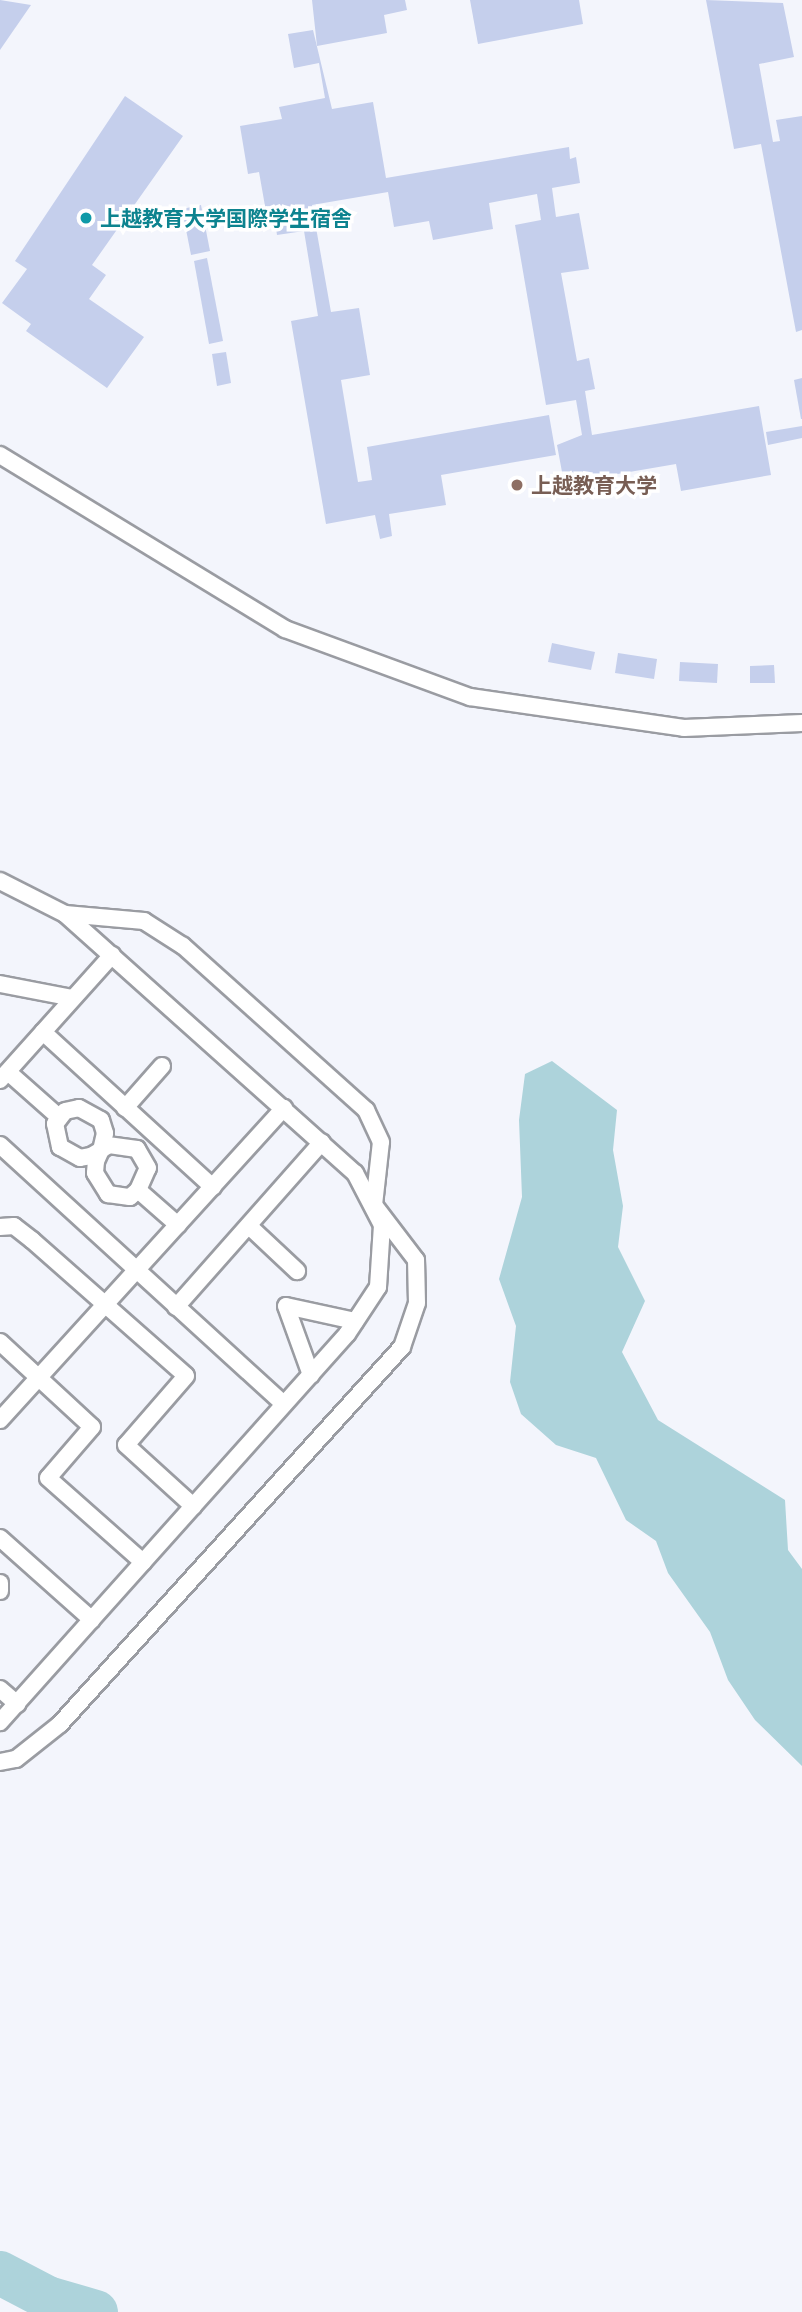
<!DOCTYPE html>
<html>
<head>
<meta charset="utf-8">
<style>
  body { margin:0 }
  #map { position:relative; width:802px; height:2312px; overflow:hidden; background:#f3f5fc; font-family:Commissioner,"Noto Sans JP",sans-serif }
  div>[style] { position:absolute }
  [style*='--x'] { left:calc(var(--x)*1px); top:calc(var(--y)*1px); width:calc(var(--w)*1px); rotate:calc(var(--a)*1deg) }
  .water>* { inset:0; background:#add3db }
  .canal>* { height:44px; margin:-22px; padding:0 22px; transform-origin:22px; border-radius:22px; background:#add3db }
  .building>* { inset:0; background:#c5cfec }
  .roads { filter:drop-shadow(2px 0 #9a9ca2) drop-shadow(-2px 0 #9a9ca2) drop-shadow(0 2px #9a9ca2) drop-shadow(0 -2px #9a9ca2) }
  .lane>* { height:16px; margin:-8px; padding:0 8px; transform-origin:8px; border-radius:8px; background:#fff }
  .dots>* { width:19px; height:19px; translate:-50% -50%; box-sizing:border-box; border:4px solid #fff; border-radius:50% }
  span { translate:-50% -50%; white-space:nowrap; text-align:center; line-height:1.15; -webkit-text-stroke:7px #fff; paint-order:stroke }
  .culture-label { font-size:21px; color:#0d838f; font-weight:700 }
  .left { translate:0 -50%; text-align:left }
  .education-label { font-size:21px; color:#785e54; font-weight:700 }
</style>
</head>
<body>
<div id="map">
  <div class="water">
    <i style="clip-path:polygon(552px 1061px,617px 1110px,613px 1150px,623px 1206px,618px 1247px,645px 1301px,622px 1352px,658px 1420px,785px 1500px,788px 1550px,802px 1569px,802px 1766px,755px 1720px,728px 1680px,710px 1632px,668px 1573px,656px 1541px,626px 1520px,596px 1458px,556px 1445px,521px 1414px,510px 1382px,516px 1326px,499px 1279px,522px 1197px,519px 1120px,525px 1074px)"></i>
  </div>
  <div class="canal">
    <i style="--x:0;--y:2273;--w:54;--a:27.5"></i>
    <i style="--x:48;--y:2298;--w:50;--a:16.3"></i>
  </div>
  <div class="building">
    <i style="clip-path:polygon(0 0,31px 5px,0 50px)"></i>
    <i style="clip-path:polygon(312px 0,405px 0,407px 10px,384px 15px,387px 33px,317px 46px)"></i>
    <i style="clip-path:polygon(470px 0,579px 0,583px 24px,478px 44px)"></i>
    <i style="clip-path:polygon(706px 0,783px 3px,794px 57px,759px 64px,773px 142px,780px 141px,776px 120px,802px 116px,802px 330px,796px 332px,761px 144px,734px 149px)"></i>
    <i style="clip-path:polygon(313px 30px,332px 109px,373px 102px,386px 178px,569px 147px,570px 159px,576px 157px,580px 183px,552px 188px,556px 217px,579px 213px,589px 269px,561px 273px,577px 361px,589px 358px,595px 389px,585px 391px,592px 435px,759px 406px,771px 475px,681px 491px,676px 464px,606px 476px,608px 487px,567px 499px,557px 445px,582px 435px,576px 400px,546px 405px,515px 225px,541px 220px,537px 194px,489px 203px,493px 229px,433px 240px,429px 221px,394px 227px,388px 192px,312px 205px,331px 312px,359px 308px,370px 375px,341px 380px,358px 482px,372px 480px,367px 447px,549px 415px,556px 455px,441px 475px,446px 505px,389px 514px,392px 536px,380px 539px,375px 515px,326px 524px,291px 321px,318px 316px,304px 231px,277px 235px,275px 221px,268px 223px,259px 172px,248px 174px,240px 126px,282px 119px,279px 107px,325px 98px,319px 63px,294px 68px,288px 34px)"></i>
    <i style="clip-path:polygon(125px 96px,183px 136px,92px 265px,106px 275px,89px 299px,144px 337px,107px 388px,26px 331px,31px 324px,2px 303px,27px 269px,15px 261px)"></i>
    <i style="clip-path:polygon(201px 205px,210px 251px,191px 255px,182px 209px)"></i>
    <i style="clip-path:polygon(207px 258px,223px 341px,209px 344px,194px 261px)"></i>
    <i style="clip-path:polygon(226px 352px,231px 383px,217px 386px,212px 354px)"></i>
    <i style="clip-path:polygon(802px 378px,802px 419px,801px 419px,794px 380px)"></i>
    <i style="clip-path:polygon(802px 426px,802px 438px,768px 445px,766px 432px)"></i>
    <i style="clip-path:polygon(552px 643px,595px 652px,591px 670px,548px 662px)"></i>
    <i style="clip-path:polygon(618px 653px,657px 659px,654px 679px,615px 673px)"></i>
    <i style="clip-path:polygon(680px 662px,718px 664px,717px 683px,679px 681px)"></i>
    <i style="clip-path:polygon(774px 665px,775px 683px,750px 683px,750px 666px)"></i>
  </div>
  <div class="roads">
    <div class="lane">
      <i style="--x:0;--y:455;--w:334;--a:31.4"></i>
      <i style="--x:285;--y:629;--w:197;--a:20.2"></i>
      <i style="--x:470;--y:697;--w:216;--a:8.2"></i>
      <i style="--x:684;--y:728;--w:118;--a:-2.4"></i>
      <i style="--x:0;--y:881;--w:73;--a:26.9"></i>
      <i style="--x:65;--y:914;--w:389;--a:41.8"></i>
      <i style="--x:355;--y:1173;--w:59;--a:62.6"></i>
      <i style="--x:382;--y:1225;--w:62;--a:93.7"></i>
      <i style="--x:378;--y:1287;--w:56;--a:123.4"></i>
      <i style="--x:347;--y:1334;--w:521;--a:131.81"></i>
      <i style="--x:0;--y:984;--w:74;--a:10.9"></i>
      <i style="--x:43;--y:1032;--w:230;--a:42.4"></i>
      <i style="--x:8;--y:1072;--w:69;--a:41.5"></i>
      <i style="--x:0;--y:1080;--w:168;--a:-48.1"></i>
      <i style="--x:125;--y:1108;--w:56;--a:-48.6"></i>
      <i style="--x:0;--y:1145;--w:384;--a:42.4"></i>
      <i style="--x:138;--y:1190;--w:24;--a:-66"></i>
      <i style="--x:148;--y:1168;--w:22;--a:-120"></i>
      <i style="--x:137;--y:1149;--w:28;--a:-172"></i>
      <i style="--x:109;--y:1145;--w:9;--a:148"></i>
      <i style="--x:101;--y:1150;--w:12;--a:149"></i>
      <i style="--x:91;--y:1156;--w:11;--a:170"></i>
      <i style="--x:80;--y:1158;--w:23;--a:-151"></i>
      <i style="--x:60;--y:1147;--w:24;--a:-102"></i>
      <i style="--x:55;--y:1124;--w:16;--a:-52"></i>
      <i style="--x:65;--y:1111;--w:14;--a:-12"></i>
      <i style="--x:79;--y:1108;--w:25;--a:29"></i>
      <i style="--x:101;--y:1120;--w:14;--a:73"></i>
      <i style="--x:105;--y:1133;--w:17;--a:103"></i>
      <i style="--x:101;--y:1150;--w:12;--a:114"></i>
      <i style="--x:96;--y:1161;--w:12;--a:95"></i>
      <i style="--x:95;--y:1173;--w:25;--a:58"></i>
      <i style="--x:108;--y:1194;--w:22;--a:8"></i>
      <i style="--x:130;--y:1197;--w:11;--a:-41"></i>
      <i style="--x:138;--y:1190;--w:53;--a:41.2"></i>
      <i style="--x:249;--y:1226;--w:66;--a:43.2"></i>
      <i style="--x:0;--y:1227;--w:14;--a:-4"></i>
      <i style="--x:14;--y:1226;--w:23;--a:38"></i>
      <i style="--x:32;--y:1240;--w:205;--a:41.4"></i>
      <i style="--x:186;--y:1376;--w:91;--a:131"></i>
      <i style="--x:126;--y:1445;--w:91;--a:42.3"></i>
      <i style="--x:176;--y:1307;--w:220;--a:-48.5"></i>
      <i style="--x:0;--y:1342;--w:125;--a:42.7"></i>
      <i style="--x:92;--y:1427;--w:67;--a:130.8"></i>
      <i style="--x:48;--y:1478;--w:127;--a:41.5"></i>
      <i style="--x:311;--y:1375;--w:73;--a:-109.9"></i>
      <i style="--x:286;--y:1306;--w:71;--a:12.3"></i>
      <i style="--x:0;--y:1420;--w:422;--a:-47.7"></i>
      <i style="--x:0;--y:1538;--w:123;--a:41.7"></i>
      <i style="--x:0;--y:1583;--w:8;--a:90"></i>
      <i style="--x:0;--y:1689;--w:23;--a:41"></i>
      <i style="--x:0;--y:1762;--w:16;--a:-11"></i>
      <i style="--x:16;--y:1759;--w:56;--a:-38.5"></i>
      <i style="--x:60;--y:1724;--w:509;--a:-47.79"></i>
      <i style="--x:402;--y:1347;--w:46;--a:-71.2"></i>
      <i style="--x:417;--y:1303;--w:43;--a:-91.3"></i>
      <i style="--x:416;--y:1260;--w:69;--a:-127.4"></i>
      <i style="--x:374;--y:1205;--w:63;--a:-83.7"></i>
      <i style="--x:381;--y:1142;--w:35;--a:-115"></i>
      <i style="--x:366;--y:1110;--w:246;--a:-138.1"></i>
      <i style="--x:183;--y:946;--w:46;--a:-147.3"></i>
      <i style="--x:144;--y:921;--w:79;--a:-174.9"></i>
    </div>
  </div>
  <div class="dots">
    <i style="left:86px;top:218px;background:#0f9aa8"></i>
    <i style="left:517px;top:485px;background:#8d6e63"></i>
  </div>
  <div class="culture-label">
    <span class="left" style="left:100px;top:218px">上越教育大学国際学生宿舎</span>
  </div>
  <div class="education-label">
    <span class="left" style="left:531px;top:485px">上越教育大学</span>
  </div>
</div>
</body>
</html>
